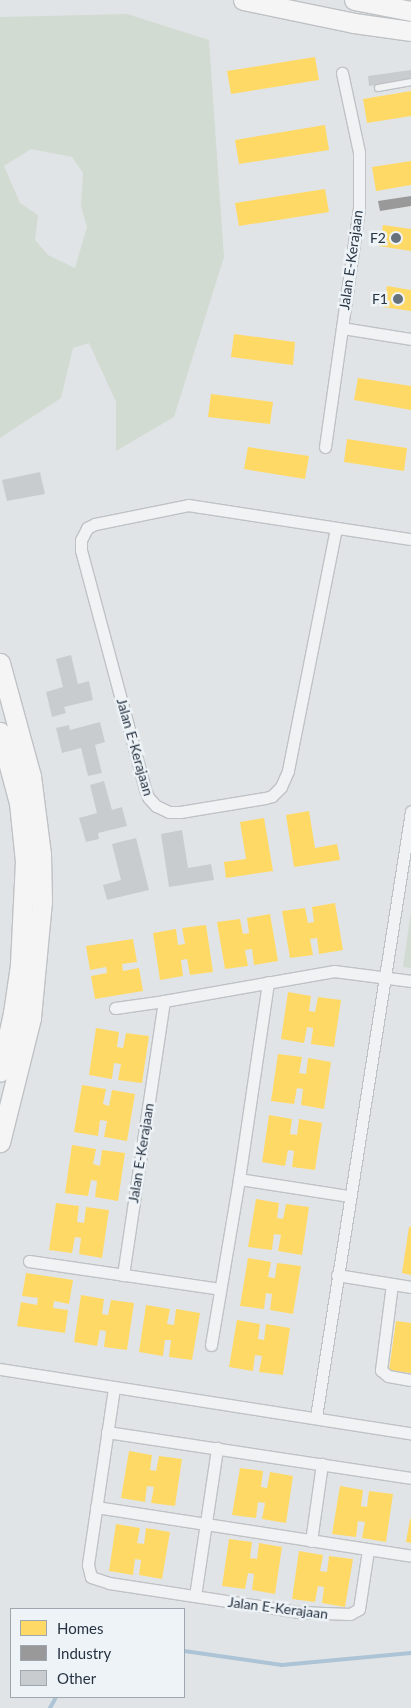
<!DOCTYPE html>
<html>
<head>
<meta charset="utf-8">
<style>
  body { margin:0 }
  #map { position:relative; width:411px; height:1708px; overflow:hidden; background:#e1e4e7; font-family:Lato,sans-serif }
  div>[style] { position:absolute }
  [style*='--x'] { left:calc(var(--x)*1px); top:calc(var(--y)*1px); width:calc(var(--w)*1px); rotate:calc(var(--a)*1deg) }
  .green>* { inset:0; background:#d2dbd1 }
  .homes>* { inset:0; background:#ffd966 }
  .industry>* { inset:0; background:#999 }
  .stream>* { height:4px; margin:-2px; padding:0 2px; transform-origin:2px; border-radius:2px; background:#acc4d5 }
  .building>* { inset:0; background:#c9cccf }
  .roads { filter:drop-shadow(1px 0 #bfc2c5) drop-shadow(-1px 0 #bfc2c5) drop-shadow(0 1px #bfc2c5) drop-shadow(0 -1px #bfc2c5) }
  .service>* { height:5.5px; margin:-2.75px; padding:0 2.75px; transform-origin:2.75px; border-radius:2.75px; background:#f1f2f3 }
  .minor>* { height:11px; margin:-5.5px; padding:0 5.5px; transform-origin:5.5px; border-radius:5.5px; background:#f1f2f3 }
  .primary>* { height:19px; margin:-9.5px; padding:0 9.5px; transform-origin:9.5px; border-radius:9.5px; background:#f5f5f6 }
  .dots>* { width:14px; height:14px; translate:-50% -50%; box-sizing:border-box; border:2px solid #eef3f7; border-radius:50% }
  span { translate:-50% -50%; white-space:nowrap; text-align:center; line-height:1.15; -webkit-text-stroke:5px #eef3f7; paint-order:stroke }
  .poi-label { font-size:14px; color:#263342 }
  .right { translate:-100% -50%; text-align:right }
  .street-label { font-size:14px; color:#263342 }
  .legend { position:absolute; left:10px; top:1608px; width:175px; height:90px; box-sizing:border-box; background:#eef3f7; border:1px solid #9ea6af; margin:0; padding:6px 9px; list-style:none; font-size:15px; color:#263342 }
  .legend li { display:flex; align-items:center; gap:10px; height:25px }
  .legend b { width:25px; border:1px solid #9ea6af }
</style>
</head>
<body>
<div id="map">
  <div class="green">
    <i style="clip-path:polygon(evenodd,127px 14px,209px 40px,224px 257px,174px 417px,116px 451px,116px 402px,89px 343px,73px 348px,61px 398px,0 438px,0 17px,127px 14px,31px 149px,72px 157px,83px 173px,81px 206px,87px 227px,75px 268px,48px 255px,35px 240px,38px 215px,20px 203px,4px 166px,31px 149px)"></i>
    <i style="clip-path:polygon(411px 911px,411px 968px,403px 967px)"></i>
  </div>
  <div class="homes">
    <i style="clip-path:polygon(315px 57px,319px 80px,231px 94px,227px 71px)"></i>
    <i style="clip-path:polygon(411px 91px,411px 116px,367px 123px,363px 99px)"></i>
    <i style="clip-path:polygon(325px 125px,329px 150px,239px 164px,235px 140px)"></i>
    <i style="clip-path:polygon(411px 161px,411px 185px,376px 191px,372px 167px)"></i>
    <i style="clip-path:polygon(325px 189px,329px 212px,239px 226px,235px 203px)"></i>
    <i style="clip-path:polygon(383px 225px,411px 229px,411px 251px,379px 246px)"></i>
    <i style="clip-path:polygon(387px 286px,411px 290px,411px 311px,383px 307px)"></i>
    <i style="clip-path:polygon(234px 334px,295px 342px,293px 365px,231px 357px)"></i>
    <i style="clip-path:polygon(358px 378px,411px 386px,411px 410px,354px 400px)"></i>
    <i style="clip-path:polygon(211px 394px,273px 402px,270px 424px,208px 417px)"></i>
    <i style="clip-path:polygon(347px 439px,407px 448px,404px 471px,344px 462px)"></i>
    <i style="clip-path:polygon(248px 447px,309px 456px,305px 479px,244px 469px)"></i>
    <i style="clip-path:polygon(309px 811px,315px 848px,337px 844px,340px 860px,294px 867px,286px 815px)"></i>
    <i style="clip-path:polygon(264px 818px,273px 871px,226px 878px,224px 862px,246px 859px,240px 822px)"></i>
    <i style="clip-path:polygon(335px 903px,343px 950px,319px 954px,317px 938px,310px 939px,313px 955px,290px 958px,282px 911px,305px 908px,308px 923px,314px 922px,312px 907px)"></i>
    <i style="clip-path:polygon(270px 914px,278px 961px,254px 965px,252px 949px,245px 950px,248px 966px,225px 969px,217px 922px,240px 919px,243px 934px,249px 933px,247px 918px)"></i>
    <i style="clip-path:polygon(206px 925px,213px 972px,190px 975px,187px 959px,181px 960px,183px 976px,160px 980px,153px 933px,176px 929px,178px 945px,185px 944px,182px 928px)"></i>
    <i style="clip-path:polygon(133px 939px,137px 962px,122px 964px,123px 971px,139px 968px,143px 991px,95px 999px,91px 976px,107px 973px,106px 967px,90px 970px,86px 946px)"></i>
    <i style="clip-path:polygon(288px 992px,311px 996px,309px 1011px,315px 1012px,318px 997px,341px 1000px,334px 1047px,311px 1044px,313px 1028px,307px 1027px,304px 1043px,281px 1039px)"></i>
    <i style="clip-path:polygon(96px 1028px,119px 1032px,117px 1047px,123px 1048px,126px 1033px,149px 1036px,142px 1083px,118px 1080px,121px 1064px,114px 1063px,112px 1079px,89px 1075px)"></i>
    <i style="clip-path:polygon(278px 1054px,302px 1057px,299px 1073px,306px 1074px,308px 1058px,331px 1062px,324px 1109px,301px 1105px,303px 1089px,297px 1088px,294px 1104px,271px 1101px)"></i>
    <i style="clip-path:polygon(82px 1085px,106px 1089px,103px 1104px,109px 1106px,112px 1090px,135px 1094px,127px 1141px,104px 1137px,107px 1121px,100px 1120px,98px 1136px,74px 1132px)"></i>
    <i style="clip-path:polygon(269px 1115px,292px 1119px,290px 1134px,297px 1135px,299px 1119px,322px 1123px,315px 1170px,292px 1167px,294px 1151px,288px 1150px,285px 1166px,262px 1162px)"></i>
    <i style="clip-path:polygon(72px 1145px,96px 1149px,93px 1164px,100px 1166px,102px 1150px,125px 1153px,118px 1201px,95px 1197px,97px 1181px,91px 1180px,88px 1196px,65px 1193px)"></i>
    <i style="clip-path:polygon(256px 1199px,279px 1203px,277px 1218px,283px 1219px,286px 1204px,309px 1207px,302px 1255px,278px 1251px,281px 1235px,274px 1234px,272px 1250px,248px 1247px)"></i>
    <i style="clip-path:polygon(56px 1203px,79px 1206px,77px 1222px,84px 1223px,86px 1207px,109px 1210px,102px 1258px,79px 1254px,81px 1238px,75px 1237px,72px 1253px,49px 1250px)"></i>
    <i style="clip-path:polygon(409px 1227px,411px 1227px,411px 1275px,402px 1273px)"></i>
    <i style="clip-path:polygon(248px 1258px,271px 1262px,268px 1277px,275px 1278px,277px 1263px,301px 1266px,293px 1314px,270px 1310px,272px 1294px,266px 1293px,264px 1309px,240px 1306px)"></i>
    <i style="clip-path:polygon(26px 1273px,73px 1280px,69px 1304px,54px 1301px,53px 1308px,68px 1310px,65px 1333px,17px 1326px,21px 1302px,37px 1305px,38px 1298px,22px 1296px)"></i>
    <i style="clip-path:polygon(81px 1295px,104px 1299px,102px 1314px,108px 1315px,111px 1300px,134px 1303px,127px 1350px,104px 1347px,106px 1331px,100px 1330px,97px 1346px,74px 1342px)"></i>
    <i style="clip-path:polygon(146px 1305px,170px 1309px,167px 1324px,174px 1325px,176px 1309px,200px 1313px,192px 1360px,169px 1357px,171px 1340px,165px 1340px,163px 1356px,139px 1352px)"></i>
    <i style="clip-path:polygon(237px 1320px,260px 1324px,258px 1339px,264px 1340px,266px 1324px,290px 1328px,283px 1375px,259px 1372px,262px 1356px,255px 1355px,253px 1371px,229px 1367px)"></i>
    <i style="clip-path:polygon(396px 1321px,411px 1323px,411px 1373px,389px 1370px)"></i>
    <i style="clip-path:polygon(129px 1451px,152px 1455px,150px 1470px,156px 1471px,159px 1456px,182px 1459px,175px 1506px,151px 1503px,154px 1487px,147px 1486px,145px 1502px,121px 1498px)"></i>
    <i style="clip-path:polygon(240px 1468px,263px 1471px,261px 1487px,267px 1488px,270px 1472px,293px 1476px,286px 1523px,262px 1519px,265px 1503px,258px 1502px,256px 1518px,232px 1515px)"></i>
    <i style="clip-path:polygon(340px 1486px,363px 1490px,361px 1506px,367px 1507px,369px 1491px,393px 1494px,386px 1542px,362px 1538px,365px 1522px,358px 1521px,356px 1537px,332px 1534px)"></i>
    <i style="clip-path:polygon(410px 1519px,411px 1519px,411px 1543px,406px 1542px)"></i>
    <i style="clip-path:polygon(116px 1524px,140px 1528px,137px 1543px,144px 1544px,146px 1528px,170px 1532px,162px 1579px,139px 1575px,141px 1560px,135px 1559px,133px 1575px,109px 1571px)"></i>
    <i style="clip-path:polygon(229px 1539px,252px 1542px,250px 1558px,257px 1559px,259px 1543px,282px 1547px,275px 1594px,252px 1590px,254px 1574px,248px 1573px,245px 1589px,222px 1586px)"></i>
    <i style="clip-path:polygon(299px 1551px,323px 1555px,320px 1571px,327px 1572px,329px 1556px,353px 1559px,345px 1607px,322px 1603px,324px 1587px,318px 1586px,315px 1602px,292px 1599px)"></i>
  </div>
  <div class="industry">
    <i style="clip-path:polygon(411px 196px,411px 206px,380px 211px,378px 201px)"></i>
  </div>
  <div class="stream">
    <i style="--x:184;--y:1651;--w:99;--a:8.1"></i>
    <i style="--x:282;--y:1665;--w:130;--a:-5.3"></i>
    <i style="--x:50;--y:1708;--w:13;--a:-61"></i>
  </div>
  <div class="building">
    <i style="clip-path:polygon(411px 70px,411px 79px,369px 86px,368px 76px)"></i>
    <i style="clip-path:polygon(40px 472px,45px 494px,7px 501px,2px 480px)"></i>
    <i style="clip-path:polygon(71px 655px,78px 684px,89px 681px,93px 700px,64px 707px,66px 713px,52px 717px,46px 692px,63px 687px,56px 659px)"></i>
    <i style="clip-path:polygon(100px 722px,105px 742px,95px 745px,102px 773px,88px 776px,81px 748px,62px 753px,56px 728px,69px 725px,70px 730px)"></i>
    <i style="clip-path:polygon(104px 781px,112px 810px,122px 807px,127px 826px,98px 833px,99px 839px,86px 842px,79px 818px,97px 813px,90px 785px)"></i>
    <i style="clip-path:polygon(182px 830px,188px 868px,211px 864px,214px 880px,169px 887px,161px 834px)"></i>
    <i style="clip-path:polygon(136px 838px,149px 890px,107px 900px,103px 885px,121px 880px,112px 844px)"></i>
  </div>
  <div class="roads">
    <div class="service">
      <i style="--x:378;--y:88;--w:34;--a:-10"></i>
    </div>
    <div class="minor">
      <i style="--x:342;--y:328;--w:70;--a:9.1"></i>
      <i style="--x:325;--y:447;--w:240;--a:-81.9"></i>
      <i style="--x:359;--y:209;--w:57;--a:-90"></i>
      <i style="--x:359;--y:152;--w:81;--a:-102.1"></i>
      <i style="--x:336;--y:528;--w:248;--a:101.2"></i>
      <i style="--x:288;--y:771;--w:17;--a:114"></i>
      <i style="--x:281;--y:787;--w:13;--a:135"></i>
      <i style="--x:272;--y:796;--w:7;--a:164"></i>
      <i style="--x:265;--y:798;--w:86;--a:170.6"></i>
      <i style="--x:180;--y:812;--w:11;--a:180"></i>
      <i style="--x:169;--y:812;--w:14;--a:-155"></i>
      <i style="--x:156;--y:806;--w:12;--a:-132"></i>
      <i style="--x:148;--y:797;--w:9;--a:-111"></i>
      <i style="--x:145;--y:789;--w:247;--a:-105"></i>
      <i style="--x:81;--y:550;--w:10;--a:-90"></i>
      <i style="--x:81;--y:540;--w:13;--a:-63"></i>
      <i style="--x:87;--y:528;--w:9;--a:-27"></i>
      <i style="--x:95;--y:524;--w:95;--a:-11.5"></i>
      <i style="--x:188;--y:505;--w:13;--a:9"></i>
      <i style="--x:201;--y:507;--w:212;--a:8.7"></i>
      <i style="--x:115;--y:1008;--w:49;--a:-8.1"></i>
      <i style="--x:164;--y:1001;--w:173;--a:-10"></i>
      <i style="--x:334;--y:971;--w:78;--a:7.4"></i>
      <i style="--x:239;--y:1179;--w:111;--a:8.8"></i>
      <i style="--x:29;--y:1261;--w:193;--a:8.3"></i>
      <i style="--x:123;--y:1275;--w:277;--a:-81.5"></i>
      <i style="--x:337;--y:1275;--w:75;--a:9.2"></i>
      <i style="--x:392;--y:1284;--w:87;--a:97.3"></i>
      <i style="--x:381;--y:1370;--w:9;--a:41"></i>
      <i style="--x:388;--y:1376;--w:23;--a:10"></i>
      <i style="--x:211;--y:1345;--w:168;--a:-80.4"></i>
      <i style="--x:239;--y:1179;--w:199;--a:-81.6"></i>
      <i style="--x:0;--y:1369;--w:416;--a:8.9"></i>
      <i style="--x:114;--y:1388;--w:179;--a:98.4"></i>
      <i style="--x:88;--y:1565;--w:12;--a:76"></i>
      <i style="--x:91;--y:1577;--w:19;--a:18"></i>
      <i style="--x:109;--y:1583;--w:191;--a:8.7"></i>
      <i style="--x:298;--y:1612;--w:52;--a:2.2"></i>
      <i style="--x:350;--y:1614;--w:10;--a:-29"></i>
      <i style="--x:359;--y:1609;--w:60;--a:-81.3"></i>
      <i style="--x:316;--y:1417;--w:613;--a:-81.09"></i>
      <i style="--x:107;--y:1432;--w:307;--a:8.6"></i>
      <i style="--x:96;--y:1507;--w:319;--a:8.8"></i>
      <i style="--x:311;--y:1541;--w:78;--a:-81.9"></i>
      <i style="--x:195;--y:1596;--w:150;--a:-81.5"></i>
    </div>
    <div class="primary">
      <i style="--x:243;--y:0;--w:113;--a:11.7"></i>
      <i style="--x:354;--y:23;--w:58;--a:8"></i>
      <i style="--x:354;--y:0;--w:58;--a:10.9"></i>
      <i style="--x:0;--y:663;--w:117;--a:74.7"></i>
      <i style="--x:31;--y:776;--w:79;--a:82.7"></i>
      <i style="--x:41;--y:854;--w:47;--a:88.8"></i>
      <i style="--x:42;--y:901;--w:118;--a:95.4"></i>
      <i style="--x:31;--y:1018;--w:128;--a:104"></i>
      <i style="--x:0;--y:732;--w:73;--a:75"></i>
      <i style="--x:19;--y:803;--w:58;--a:84.1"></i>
      <i style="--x:25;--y:861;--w:104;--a:92.8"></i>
      <i style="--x:20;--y:965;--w:49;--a:98.3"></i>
      <i style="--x:13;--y:1013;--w:60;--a:102.4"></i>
    </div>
  </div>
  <div class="dots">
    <i style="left:396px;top:238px;background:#67717c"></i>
    <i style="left:398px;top:299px;background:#67717c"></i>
  </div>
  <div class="poi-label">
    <span class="right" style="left:386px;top:238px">F2</span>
    <span class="right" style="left:388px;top:299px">F1</span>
  </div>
  <div class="street-label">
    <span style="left:351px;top:260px;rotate:-82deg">Jalan E-Kerajaan</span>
    <span style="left:135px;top:747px;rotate:74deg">Jalan E-Kerajaan</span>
    <span style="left:141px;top:1153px;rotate:-81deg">Jalan E-Kerajaan</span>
    <span style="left:278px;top:1608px;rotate:7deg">Jalan E-Kerajaan</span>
  </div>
  <ul class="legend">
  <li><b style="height:14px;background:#ffd966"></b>Homes</li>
  <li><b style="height:14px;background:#999"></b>Industry</li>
  <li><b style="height:14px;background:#c9cccf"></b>Other</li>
  </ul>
</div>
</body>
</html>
